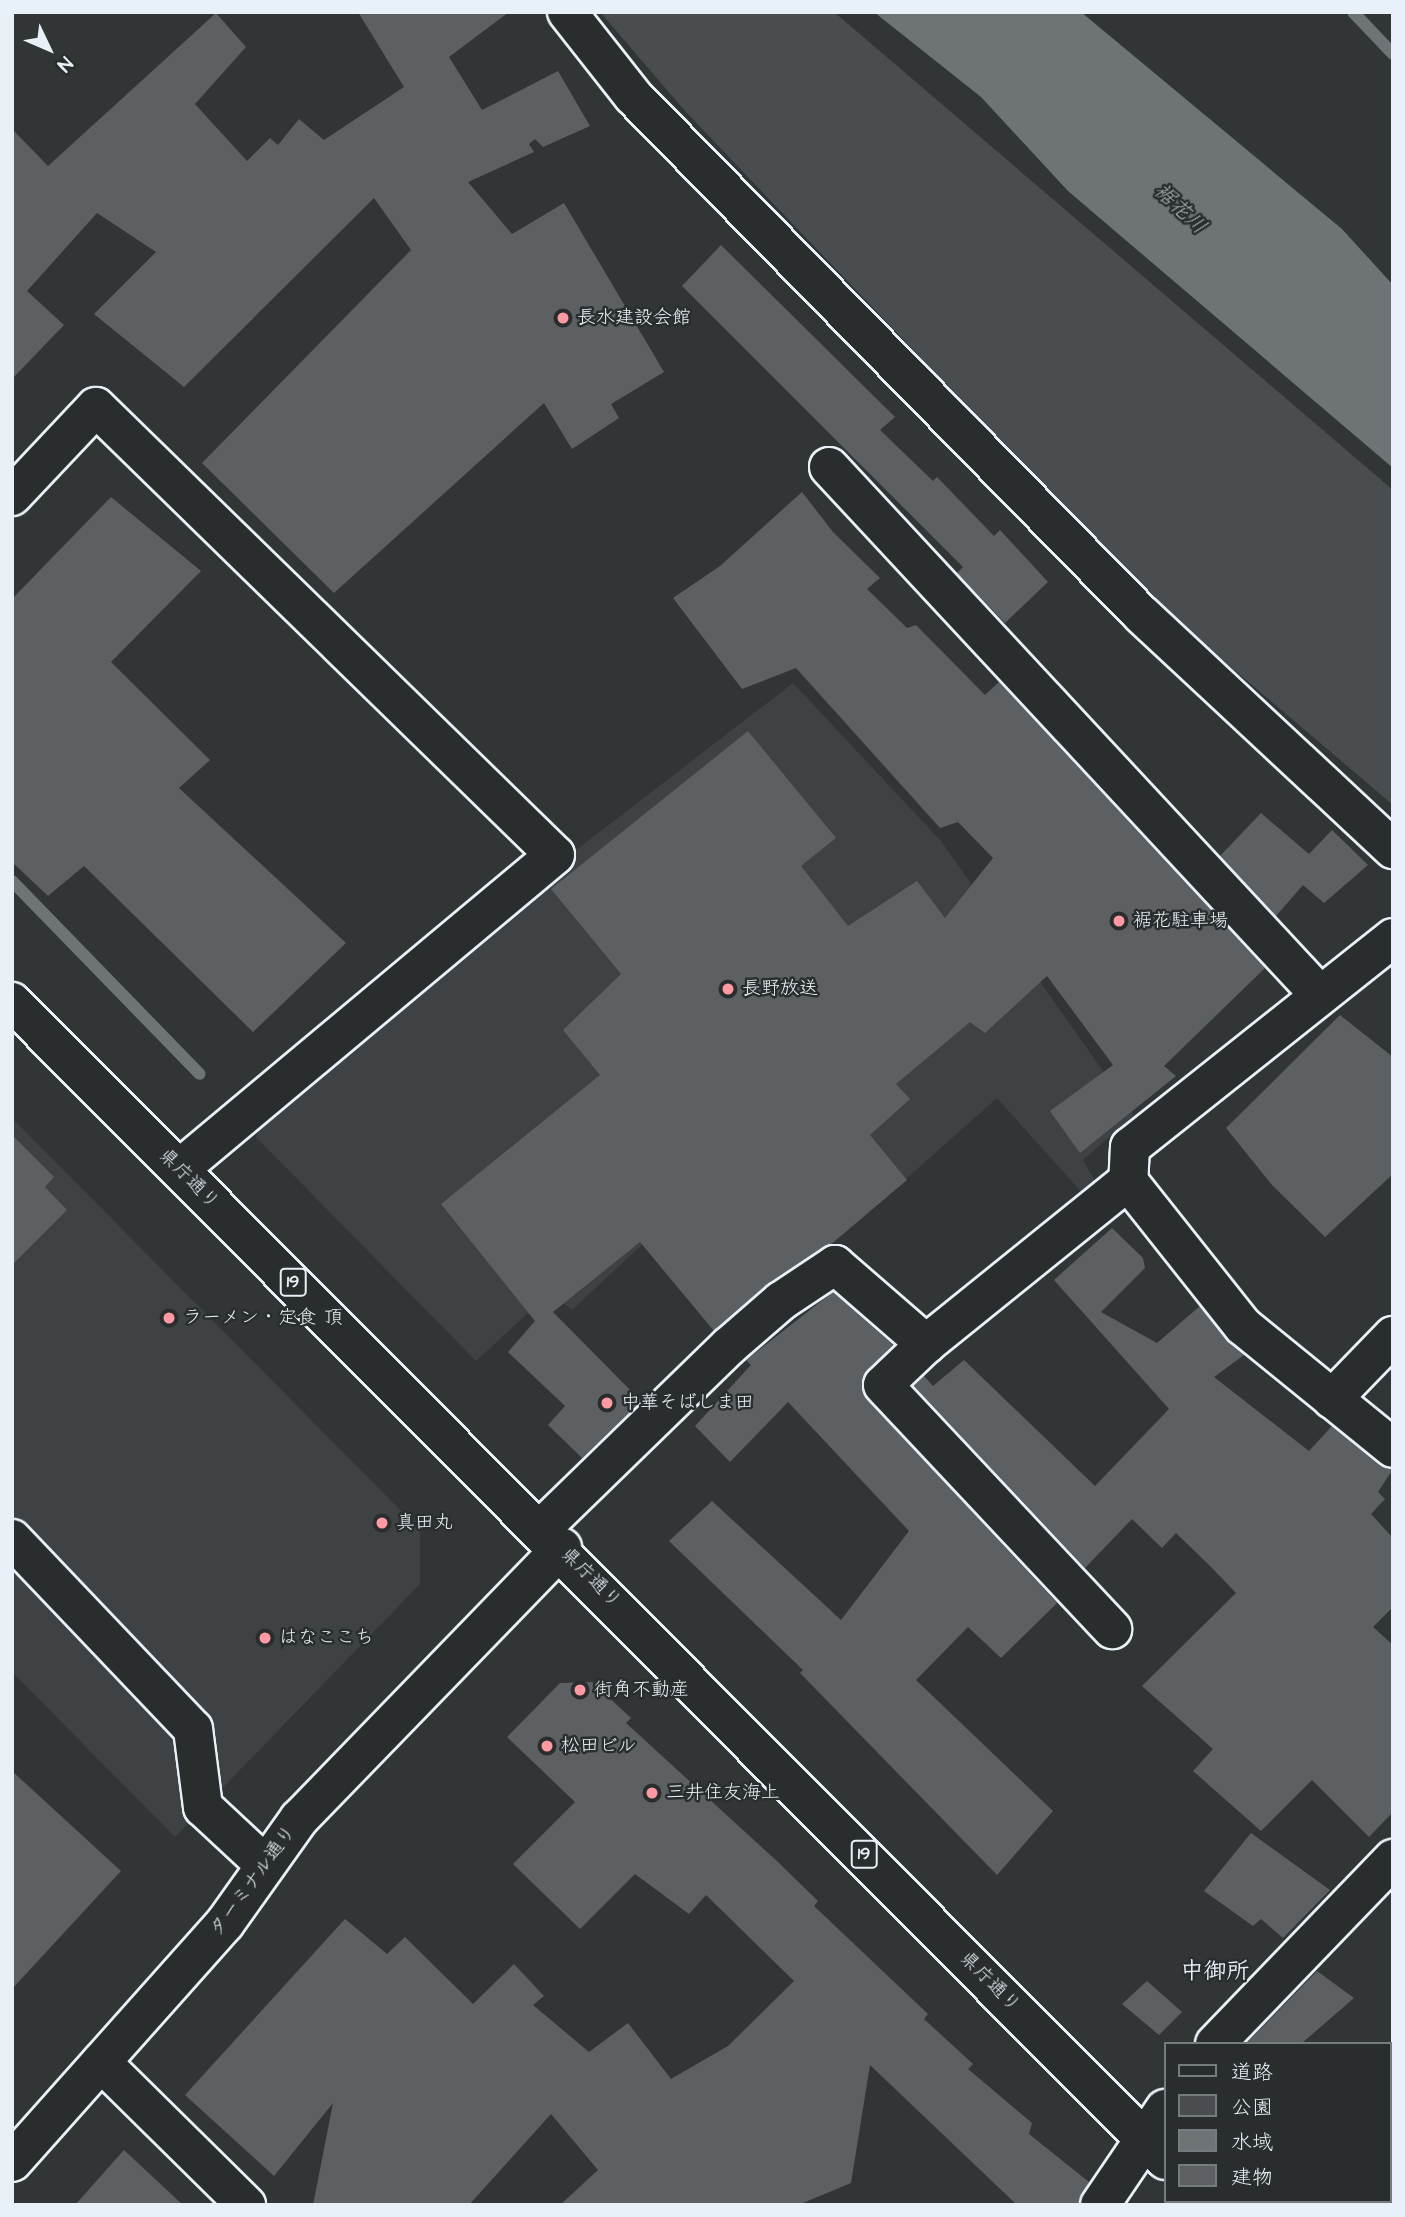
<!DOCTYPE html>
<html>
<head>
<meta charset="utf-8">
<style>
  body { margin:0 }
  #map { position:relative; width:1405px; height:2217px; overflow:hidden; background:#323536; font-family:"Architects Daughter","Klee One",sans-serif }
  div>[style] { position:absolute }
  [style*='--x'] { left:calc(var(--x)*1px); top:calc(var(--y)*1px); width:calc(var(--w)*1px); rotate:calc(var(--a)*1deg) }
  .built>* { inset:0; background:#3f4244 }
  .green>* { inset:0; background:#494d4f }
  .water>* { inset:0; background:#6e7376 }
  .stream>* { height:12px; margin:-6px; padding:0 6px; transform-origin:6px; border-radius:6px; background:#6e7376 }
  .building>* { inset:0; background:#5c6063 }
  .roads { filter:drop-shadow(2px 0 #e8f1f8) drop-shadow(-2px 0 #e8f1f8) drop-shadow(0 2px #e8f1f8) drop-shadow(0 -2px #e8f1f8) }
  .minor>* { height:38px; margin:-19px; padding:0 19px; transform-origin:19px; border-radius:19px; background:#2a2d2e }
  .highway>* { height:38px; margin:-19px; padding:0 19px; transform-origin:19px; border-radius:19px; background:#2a2d2e }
  .dots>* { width:19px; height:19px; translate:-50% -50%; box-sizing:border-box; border:4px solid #2a2d2e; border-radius:50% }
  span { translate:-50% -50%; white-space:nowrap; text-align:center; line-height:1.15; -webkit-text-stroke:5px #2a2d2e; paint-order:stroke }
  .shield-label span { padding:2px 5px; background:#2a2d2e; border:2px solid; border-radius:5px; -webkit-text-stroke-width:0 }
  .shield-label { font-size:18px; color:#e8f1f8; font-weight:700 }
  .poi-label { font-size:19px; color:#e8f1f8 }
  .left { translate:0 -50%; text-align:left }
  .street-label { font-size:19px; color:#e8f1f8 }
  .water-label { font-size:21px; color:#b1b8be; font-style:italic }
  .quarter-label { font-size:23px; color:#e8f1f8; font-weight:700 }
  .frame { position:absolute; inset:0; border:14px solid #e8f1f8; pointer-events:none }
  .legend { position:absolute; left:1164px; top:2042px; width:228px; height:161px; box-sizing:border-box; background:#2a2d2e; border:2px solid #767b7f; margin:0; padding:9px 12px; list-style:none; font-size:21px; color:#e8f1f8 }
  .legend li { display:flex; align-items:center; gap:14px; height:35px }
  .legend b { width:35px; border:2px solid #767b7f }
  .north { position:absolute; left:14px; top:14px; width:70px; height:70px; -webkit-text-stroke:5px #2a2d2e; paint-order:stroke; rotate:134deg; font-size:19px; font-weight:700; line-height:28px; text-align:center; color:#e8f1f8 }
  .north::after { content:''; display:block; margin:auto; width:24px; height:32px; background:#e8f1f8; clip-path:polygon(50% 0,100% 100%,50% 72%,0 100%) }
</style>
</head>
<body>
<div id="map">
  <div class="built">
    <i style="clip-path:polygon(793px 683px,941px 841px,1134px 1115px,1083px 1160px,1097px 1185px,1085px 1196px,997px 1098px,843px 1235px,764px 1131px,572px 1310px,550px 1293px,476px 1361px,256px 1137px,264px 1117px,536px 881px)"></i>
    <i style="clip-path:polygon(12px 1118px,420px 1530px,420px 1584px,175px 1837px,12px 1672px)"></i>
  </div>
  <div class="green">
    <i style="clip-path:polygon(600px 12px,834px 12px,1393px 490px,1393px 805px,1152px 600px,685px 111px)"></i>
  </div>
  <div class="water">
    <i style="clip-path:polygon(874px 12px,1081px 12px,1342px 229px,1393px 285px,1393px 468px,1068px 191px,981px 97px)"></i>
  </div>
  <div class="stream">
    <i style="--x:1353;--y:12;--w:58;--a:46.4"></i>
    <i style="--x:12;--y:881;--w:269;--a:45.8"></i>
  </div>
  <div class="building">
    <i style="clip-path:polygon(358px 12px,509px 12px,449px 57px,482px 110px,558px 71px,590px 126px,543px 147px,535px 139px,529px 144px,534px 152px,468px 182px,512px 234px,564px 203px,664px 372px,611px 404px,619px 418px,572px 449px,544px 403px,334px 593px,202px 463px,411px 250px,374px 198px,184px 387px,94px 314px,156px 252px,97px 213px,27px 291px,64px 325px,12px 379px,12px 129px,48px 166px,216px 13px,246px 47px,195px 104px,247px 161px,270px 138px,278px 145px,299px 119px,324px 140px,404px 87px)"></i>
    <i style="clip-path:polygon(721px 245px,895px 417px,880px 430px,933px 481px,937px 477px,994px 536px,1000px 530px,1048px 582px,1005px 623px,957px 573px,963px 567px,682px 286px)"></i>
    <i style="clip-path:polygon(802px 492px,833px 532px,880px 578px,867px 589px,907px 628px,916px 625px,985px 695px,999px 682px,1265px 968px,1164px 1066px,1176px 1076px,1080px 1153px,1050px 1111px,1113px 1065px,1047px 976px,985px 1033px,970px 1022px,896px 1084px,910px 1099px,870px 1135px,907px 1180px,830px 1245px,769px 1283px,714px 1331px,640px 1242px,553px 1312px,641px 1401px,582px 1458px,548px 1425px,565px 1406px,508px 1352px,535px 1321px,441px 1204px,600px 1075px,563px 1030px,621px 974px,551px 889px,748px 731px,836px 838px,801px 866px,848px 926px,917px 881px,945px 918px,993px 858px,958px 822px,940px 828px,796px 668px,742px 689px,673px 598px,720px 566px)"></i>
    <i style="clip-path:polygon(111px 497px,201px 571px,111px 662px,210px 760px,179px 788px,346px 943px,253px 1032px,84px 866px,48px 896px,12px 862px,12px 599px)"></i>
    <i style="clip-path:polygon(1261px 813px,1309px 854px,1332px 830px,1368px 865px,1324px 903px,1303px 885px,1276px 916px,1220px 856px)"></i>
    <i style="clip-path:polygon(1340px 1015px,1393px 1057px,1393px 1174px,1325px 1237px,1272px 1185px,1226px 1128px)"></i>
    <i style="clip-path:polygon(12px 1135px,54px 1177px,45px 1187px,67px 1210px,12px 1265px)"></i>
    <i style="clip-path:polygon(1112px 1228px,1143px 1258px,1145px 1268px,1101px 1312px,1157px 1343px,1200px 1306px,1244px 1355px,1214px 1377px,1309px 1451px,1332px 1426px,1379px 1465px,1393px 1469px,1378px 1492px,1385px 1499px,1371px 1514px,1393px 1538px,1393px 1607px,1373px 1627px,1393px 1645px,1393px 1812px,1369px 1837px,1312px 1780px,1261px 1831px,1193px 1771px,1213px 1749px,1142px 1686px,1236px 1593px,1211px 1567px,1176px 1533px,1162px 1548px,1132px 1519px,1085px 1568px,914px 1386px,924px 1376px,933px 1386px,964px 1360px,1095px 1486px,1169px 1409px,1054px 1280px)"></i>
    <i style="clip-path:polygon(833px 1292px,893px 1345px,862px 1378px,867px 1399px,1057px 1603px,1001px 1658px,968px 1627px,916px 1680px,1053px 1811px,997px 1875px,800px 1673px,803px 1670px,669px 1541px,712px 1501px,841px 1620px,909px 1531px,788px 1402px,730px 1462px,695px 1426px,751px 1365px,746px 1360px)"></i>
    <i style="clip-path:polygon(592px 1682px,631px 1718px,626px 1723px,779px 1863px,818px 1901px,814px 1906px,928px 2014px,924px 2019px,973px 2064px,968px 2069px,1032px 2123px,1029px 2134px,1089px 2182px,1078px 2205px,1017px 2205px,870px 2065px,851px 2183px,798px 2205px,560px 2205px,598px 2170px,551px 2114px,469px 2205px,313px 2205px,333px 2103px,274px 2176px,185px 2095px,345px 1919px,387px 1954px,405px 1937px,473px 2004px,514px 1964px,544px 1996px,533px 2005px,589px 2052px,628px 2023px,671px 2079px,728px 2046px,794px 1981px,706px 1895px,689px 1914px,635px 1874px,580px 1929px,513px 1864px,575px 1802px,507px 1737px,560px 1683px)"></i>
    <i style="clip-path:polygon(12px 1771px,121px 1871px,12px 1989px)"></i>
    <i style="clip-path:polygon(1251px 1833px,1330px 1890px,1283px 1938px,1261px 1919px,1253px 1926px,1204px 1891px)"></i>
    <i style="clip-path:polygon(1317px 1971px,1354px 1998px,1301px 2044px,1246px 2044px)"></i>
    <i style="clip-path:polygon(1147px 1981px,1182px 2012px,1159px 2035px,1122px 2004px)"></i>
    <i style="clip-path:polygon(124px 2150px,183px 2205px,75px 2205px)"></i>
  </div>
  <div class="roads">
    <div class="minor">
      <i style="--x:567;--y:12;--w:107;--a:51.8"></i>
      <i style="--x:633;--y:96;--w:726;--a:45.56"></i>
      <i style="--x:1141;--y:614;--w:345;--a:43"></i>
      <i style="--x:829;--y:467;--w:718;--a:47.09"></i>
      <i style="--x:12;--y:496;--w:122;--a:-46.7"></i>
      <i style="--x:96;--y:407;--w:641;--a:44.31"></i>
      <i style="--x:555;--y:855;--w:490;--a:140.1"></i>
      <i style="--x:1393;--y:938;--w:336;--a:141.5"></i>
      <i style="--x:1130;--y:1147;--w:34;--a:93"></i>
      <i style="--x:1128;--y:1181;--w:185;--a:51.6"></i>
      <i style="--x:1243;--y:1326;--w:193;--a:39.1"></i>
      <i style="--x:926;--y:1344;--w:59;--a:136.4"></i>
      <i style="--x:883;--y:1385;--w:335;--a:46.8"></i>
      <i style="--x:1332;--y:1399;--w:88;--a:-45.9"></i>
      <i style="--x:542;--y:1528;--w:260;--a:-44.2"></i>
      <i style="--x:728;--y:1347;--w:70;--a:-41"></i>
      <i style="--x:781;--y:1301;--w:65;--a:-33.7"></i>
      <i style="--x:835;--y:1265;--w:121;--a:41"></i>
      <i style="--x:926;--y:1344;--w:260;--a:-38.9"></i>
      <i style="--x:12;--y:1539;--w:262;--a:46.4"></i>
      <i style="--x:193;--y:1729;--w:79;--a:82.7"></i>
      <i style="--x:203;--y:1807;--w:82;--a:43"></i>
      <i style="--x:1215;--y:2044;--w:257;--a:-46.1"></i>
      <i style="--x:101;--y:2062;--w:204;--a:44.6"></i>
      <i style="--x:1389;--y:2139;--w:4;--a:-14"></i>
      <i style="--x:12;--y:2162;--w:320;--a:-48.3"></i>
      <i style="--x:225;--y:1923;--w:128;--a:-54.6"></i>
      <i style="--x:299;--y:1819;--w:378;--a:-45.9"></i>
      <i style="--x:1100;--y:2205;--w:116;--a:-55.9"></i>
    </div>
    <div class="highway">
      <i style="--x:12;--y:1002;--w:1634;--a:45.12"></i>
      <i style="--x:1205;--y:2201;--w:5;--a:53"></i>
    </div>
  </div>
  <div class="dots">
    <i style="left:563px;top:318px;background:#ff9aa2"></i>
    <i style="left:1119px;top:921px;background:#ff9aa2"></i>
    <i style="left:728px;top:989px;background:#ff9aa2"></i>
    <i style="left:169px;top:1318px;background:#ff9aa2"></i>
    <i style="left:607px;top:1403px;background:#ff9aa2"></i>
    <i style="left:382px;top:1523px;background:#ff9aa2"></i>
    <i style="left:265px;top:1638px;background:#ff9aa2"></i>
    <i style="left:580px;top:1690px;background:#ff9aa2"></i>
    <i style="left:547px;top:1746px;background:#ff9aa2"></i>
    <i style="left:652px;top:1793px;background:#ff9aa2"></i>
  </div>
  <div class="shield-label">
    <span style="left:293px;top:1282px">19</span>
    <span style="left:864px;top:1854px">19</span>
  </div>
  <div class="poi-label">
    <span class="left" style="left:577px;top:318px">長水建設会館</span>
    <span class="left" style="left:1133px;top:921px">裾花駐車場</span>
    <span class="left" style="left:742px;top:989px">長野放送</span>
    <span class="left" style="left:183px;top:1318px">ラーメン・定食 頂</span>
    <span class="left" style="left:621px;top:1403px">中華そばしま田</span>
    <span class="left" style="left:396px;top:1523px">真田丸</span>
    <span class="left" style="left:279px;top:1638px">はなここち</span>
    <span class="left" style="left:594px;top:1690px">街角不動産</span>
    <span class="left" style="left:561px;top:1746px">松田ビル</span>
    <span class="left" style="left:666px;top:1793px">三井住友海上</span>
  </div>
  <div class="street-label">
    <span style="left:189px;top:1179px;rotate:45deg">県庁通り</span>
    <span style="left:591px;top:1578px;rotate:45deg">県庁通り</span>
    <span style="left:253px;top:1881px;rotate:-54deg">ターミナル通り</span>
    <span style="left:990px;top:1982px;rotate:45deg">県庁通り</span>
  </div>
  <div class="water-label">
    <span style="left:1180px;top:209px;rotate:43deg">裾花川</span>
  </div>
  <div class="quarter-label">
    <span style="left:1215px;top:1971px">中御所</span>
  </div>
  <div class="frame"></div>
  <ul class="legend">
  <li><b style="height:9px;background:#2a2d2e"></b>道路</li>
  <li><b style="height:19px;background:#494d4f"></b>公園</li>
  <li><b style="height:19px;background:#6e7376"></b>水域</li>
  <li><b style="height:19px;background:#5c6063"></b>建物</li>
  </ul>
  <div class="north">N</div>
</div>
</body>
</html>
